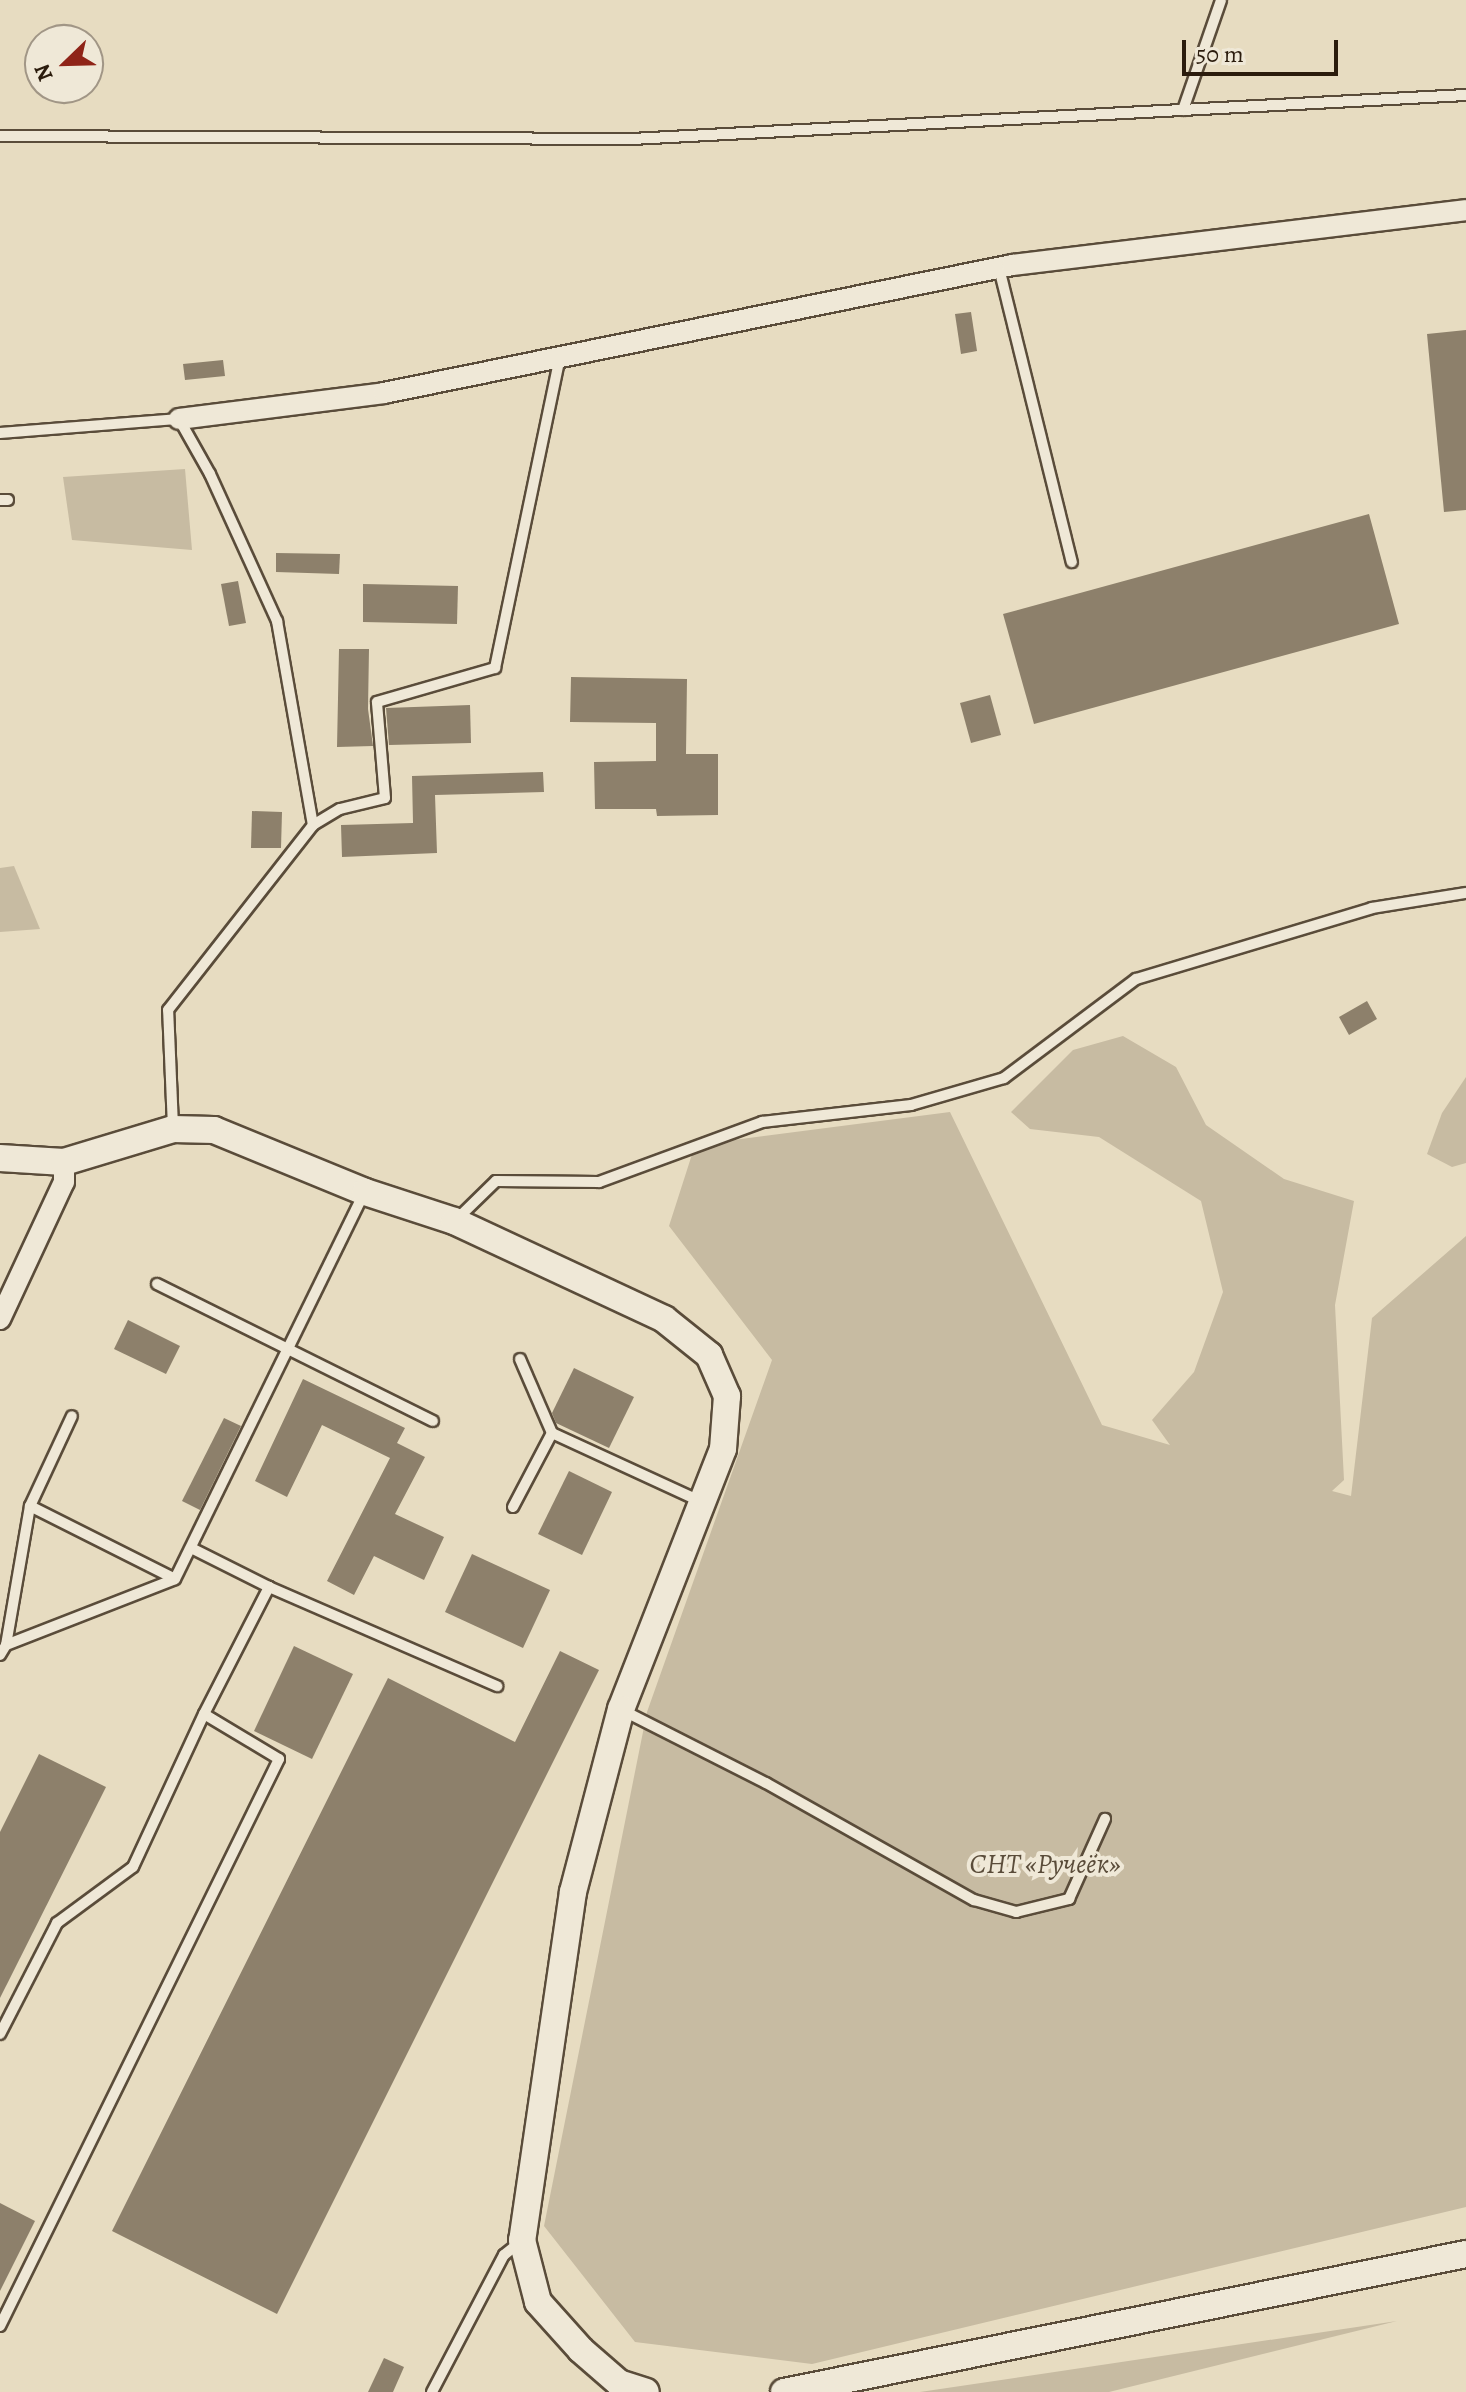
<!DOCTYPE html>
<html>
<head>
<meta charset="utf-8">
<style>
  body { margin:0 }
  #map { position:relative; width:1466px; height:2392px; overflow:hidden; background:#e7dcc1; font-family:Alegreya,serif }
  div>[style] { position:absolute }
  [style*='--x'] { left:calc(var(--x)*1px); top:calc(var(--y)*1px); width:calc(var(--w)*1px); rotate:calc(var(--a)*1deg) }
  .green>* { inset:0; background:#c7bba2 }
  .building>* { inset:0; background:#8d806b }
  .roads { filter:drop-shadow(2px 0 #5a4c3a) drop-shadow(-2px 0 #5a4c3a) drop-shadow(0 2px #5a4c3a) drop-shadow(0 -2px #5a4c3a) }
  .service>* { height:10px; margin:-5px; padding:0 5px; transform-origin:5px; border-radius:5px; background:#efe8d7 }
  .minor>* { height:20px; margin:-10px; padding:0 10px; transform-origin:10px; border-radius:10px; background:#efe8d7 }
  .tertiary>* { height:26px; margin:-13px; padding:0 13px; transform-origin:13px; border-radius:13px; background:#efe8d7 }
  span { translate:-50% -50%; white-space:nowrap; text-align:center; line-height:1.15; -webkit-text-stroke:8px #efe8d7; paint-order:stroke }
  .park-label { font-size:28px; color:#5a4c3a; font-style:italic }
  .north { position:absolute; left:24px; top:24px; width:80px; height:80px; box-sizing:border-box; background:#efe8d7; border:2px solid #a19686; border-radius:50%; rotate:247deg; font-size:22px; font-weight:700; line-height:32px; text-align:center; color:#2b1c0d }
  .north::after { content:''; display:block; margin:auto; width:28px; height:36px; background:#8f2418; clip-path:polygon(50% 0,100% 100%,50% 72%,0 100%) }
  .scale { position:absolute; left:1182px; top:40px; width:156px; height:36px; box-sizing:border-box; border:4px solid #2b1c0d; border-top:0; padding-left:10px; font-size:24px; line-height:28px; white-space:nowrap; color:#2b1c0d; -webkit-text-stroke:6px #efe8d7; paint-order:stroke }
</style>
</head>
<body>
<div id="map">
  <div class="green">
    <i style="clip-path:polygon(185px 469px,192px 550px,72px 540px,63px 477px)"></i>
    <i style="clip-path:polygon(14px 866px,40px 929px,0 932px,0 868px)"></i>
    <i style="clip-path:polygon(1123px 1036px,1176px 1067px,1206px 1125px,1284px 1179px,1354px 1201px,1335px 1305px,1344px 1480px,1332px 1491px,1351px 1496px,1372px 1318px,1466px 1236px,1466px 2207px,812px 2364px,635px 2342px,544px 2226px,647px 1712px,772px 1360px,669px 1226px,695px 1145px,950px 1112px,1102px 1425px,1170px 1445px,1152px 1420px,1194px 1372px,1223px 1292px,1201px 1201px,1099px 1137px,1030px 1129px,1011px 1112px,1073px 1050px)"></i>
    <i style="clip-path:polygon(1466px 1077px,1466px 1163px,1452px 1167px,1427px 1154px,1442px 1113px)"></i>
    <i style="clip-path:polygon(1397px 2321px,1109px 2392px,920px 2392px)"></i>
  </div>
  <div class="building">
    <i style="clip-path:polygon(971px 312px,977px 351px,961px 354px,955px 314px)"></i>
    <i style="clip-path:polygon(1466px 330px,1466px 510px,1444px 512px,1427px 334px)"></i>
    <i style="clip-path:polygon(223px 360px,225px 376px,185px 380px,183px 364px)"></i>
    <i style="clip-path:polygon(1369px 514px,1399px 624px,1034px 724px,1003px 614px)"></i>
    <i style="clip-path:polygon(276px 553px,340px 554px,339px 574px,276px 572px)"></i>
    <i style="clip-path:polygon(238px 581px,246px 623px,229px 626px,221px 584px)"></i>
    <i style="clip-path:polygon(363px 584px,458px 586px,457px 624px,363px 622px)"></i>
    <i style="clip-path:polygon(339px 649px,369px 649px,368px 709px,373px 746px,337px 747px)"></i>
    <i style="clip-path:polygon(571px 677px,687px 679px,686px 754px,718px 754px,718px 815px,657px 816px,656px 809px,595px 809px,594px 762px,656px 761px,656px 723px,570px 722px)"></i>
    <i style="clip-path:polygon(990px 695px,1001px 735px,971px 743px,960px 703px)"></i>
    <i style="clip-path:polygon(470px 705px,471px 743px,389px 745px,386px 708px)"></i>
    <i style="clip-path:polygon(543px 772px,544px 792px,435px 795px,437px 853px,342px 857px,341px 825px,413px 823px,412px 776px)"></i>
    <i style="clip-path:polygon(252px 811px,282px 812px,281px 848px,251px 848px)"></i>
    <i style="clip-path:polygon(1367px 1001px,1377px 1019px,1349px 1035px,1339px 1017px)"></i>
    <i style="clip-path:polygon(128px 1320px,180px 1346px,166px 1374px,114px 1349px)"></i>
    <i style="clip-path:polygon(574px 1368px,634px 1397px,609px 1448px,556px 1423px,552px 1413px)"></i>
    <i style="clip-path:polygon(303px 1379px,405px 1428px,397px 1443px,425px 1457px,395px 1514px,444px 1537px,424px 1580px,374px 1556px,354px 1595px,327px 1581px,390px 1458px,322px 1425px,287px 1497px,255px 1481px)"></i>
    <i style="clip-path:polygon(224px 1418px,241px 1426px,200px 1510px,182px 1501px)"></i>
    <i style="clip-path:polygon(569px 1471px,612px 1492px,582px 1555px,538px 1534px)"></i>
    <i style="clip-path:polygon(472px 1554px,550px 1590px,523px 1648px,445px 1612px)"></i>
    <i style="clip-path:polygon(294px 1646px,353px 1674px,312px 1759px,254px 1731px)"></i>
    <i style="clip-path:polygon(560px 1651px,599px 1670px,277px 2314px,112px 2231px,388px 1678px,515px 1742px)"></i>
    <i style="clip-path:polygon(39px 1754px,106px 1787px,0 1998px,0 1832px)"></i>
    <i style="clip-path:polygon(0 2203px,35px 2221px,0 2291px)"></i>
    <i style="clip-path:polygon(384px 2358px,404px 2367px,393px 2392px,368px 2392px)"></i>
  </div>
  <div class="roads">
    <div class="service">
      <i style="--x:1183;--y:110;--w:116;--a:-70.9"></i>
      <i style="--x:0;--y:136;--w:632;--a:0.27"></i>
      <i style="--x:632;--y:139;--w:835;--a:-3.02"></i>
      <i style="--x:999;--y:268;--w:303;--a:76.1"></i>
      <i style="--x:0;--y:433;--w:180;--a:-4.5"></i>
      <i style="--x:179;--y:419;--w:63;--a:60.6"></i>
      <i style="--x:210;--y:474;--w:162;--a:65.5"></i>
      <i style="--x:277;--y:621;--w:207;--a:80"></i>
      <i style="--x:0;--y:500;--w:8;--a:0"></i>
      <i style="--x:173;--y:1127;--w:117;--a:-92.4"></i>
      <i style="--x:168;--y:1010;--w:235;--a:-51.9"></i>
      <i style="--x:313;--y:825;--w:31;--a:-31"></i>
      <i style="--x:340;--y:809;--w:46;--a:-13.7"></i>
      <i style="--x:385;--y:798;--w:96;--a:-94.8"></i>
      <i style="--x:377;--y:702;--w:123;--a:-16.1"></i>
      <i style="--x:495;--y:668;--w:318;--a:-78.2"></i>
      <i style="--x:456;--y:1220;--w:56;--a:-44.3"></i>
      <i style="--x:496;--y:1181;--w:103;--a:0.6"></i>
      <i style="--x:599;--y:1182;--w:174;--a:-20.2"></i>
      <i style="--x:762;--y:1122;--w:150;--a:-6.5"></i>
      <i style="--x:911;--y:1105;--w:97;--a:-16.2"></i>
      <i style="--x:1004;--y:1078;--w:165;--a:-36.9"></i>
      <i style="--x:1136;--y:979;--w:246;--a:-16.7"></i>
      <i style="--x:1372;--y:908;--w:95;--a:-9.1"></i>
      <i style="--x:157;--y:1284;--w:308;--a:26.4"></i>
      <i style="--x:520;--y:1359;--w:81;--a:66.6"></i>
      <i style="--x:552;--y:1433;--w:163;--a:24.7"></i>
      <i style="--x:30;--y:1506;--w:162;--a:26.7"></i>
      <i style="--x:513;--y:1507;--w:84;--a:-62.2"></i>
      <i style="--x:269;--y:1587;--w:249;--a:23.5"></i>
      <i style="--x:6;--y:1645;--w:141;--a:-80.2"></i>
      <i style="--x:30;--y:1506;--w:99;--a:-65"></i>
      <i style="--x:0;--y:1655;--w:12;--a:-59"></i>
      <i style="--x:6;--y:1645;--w:181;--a:-21.3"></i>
      <i style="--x:175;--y:1579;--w:429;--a:-63.9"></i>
      <i style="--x:622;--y:1710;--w:161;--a:26.9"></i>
      <i style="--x:766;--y:1783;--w:239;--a:29.4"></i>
      <i style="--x:974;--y:1900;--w:44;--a:15.9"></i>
      <i style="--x:1016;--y:1912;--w:55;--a:-13.8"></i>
      <i style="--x:1069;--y:1899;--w:88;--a:-65.8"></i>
      <i style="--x:0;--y:2034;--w:125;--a:-62.8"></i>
      <i style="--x:57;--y:1923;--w:94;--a:-36.4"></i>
      <i style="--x:133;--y:1867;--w:169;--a:-65.1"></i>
      <i style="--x:0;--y:2326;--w:632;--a:-63.8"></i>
      <i style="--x:279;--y:1759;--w:87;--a:-149"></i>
      <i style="--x:204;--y:1714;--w:143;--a:-62.9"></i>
      <i style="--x:269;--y:1587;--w:87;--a:-153.4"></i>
      <i style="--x:432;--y:2392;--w:155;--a:-62.3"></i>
      <i style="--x:504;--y:2255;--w:19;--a:-39"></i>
    </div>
    <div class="minor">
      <i style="--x:179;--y:419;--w:207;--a:-7.2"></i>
      <i style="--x:384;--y:393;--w:641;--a:-11.52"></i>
      <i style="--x:1012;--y:265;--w:457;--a:-6.9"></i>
      <i style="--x:0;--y:1319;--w:151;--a:-65"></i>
      <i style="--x:64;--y:1182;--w:20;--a:-90"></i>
    </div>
    <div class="tertiary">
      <i style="--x:0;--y:1158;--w:64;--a:3.6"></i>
      <i style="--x:64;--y:1162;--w:114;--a:-16.8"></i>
      <i style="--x:173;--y:1129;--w:41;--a:1.4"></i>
      <i style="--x:214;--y:1130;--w:163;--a:22.3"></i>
      <i style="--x:365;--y:1192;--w:94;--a:18"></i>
      <i style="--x:454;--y:1221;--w:232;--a:25"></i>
      <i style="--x:664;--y:1319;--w:58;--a:38.7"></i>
      <i style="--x:709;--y:1355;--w:45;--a:66.3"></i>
      <i style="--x:727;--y:1396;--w:53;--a:94.3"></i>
      <i style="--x:723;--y:1449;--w:279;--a:111.4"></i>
      <i style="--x:621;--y:1709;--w:189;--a:104.7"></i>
      <i style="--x:573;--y:1892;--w:352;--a:98.3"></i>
      <i style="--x:522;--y:2240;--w:64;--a:75.5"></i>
      <i style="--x:538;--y:2302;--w:64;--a:48.1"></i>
      <i style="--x:581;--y:2350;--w:50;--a:41"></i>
      <i style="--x:619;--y:2383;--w:28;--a:18"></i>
      <i style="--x:784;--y:2392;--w:696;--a:-11.44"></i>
    </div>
  </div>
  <div class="park-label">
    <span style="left:1045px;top:1864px">СНТ «Ручеёк»</span>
  </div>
  <div class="north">N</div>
  <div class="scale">50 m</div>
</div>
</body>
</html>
